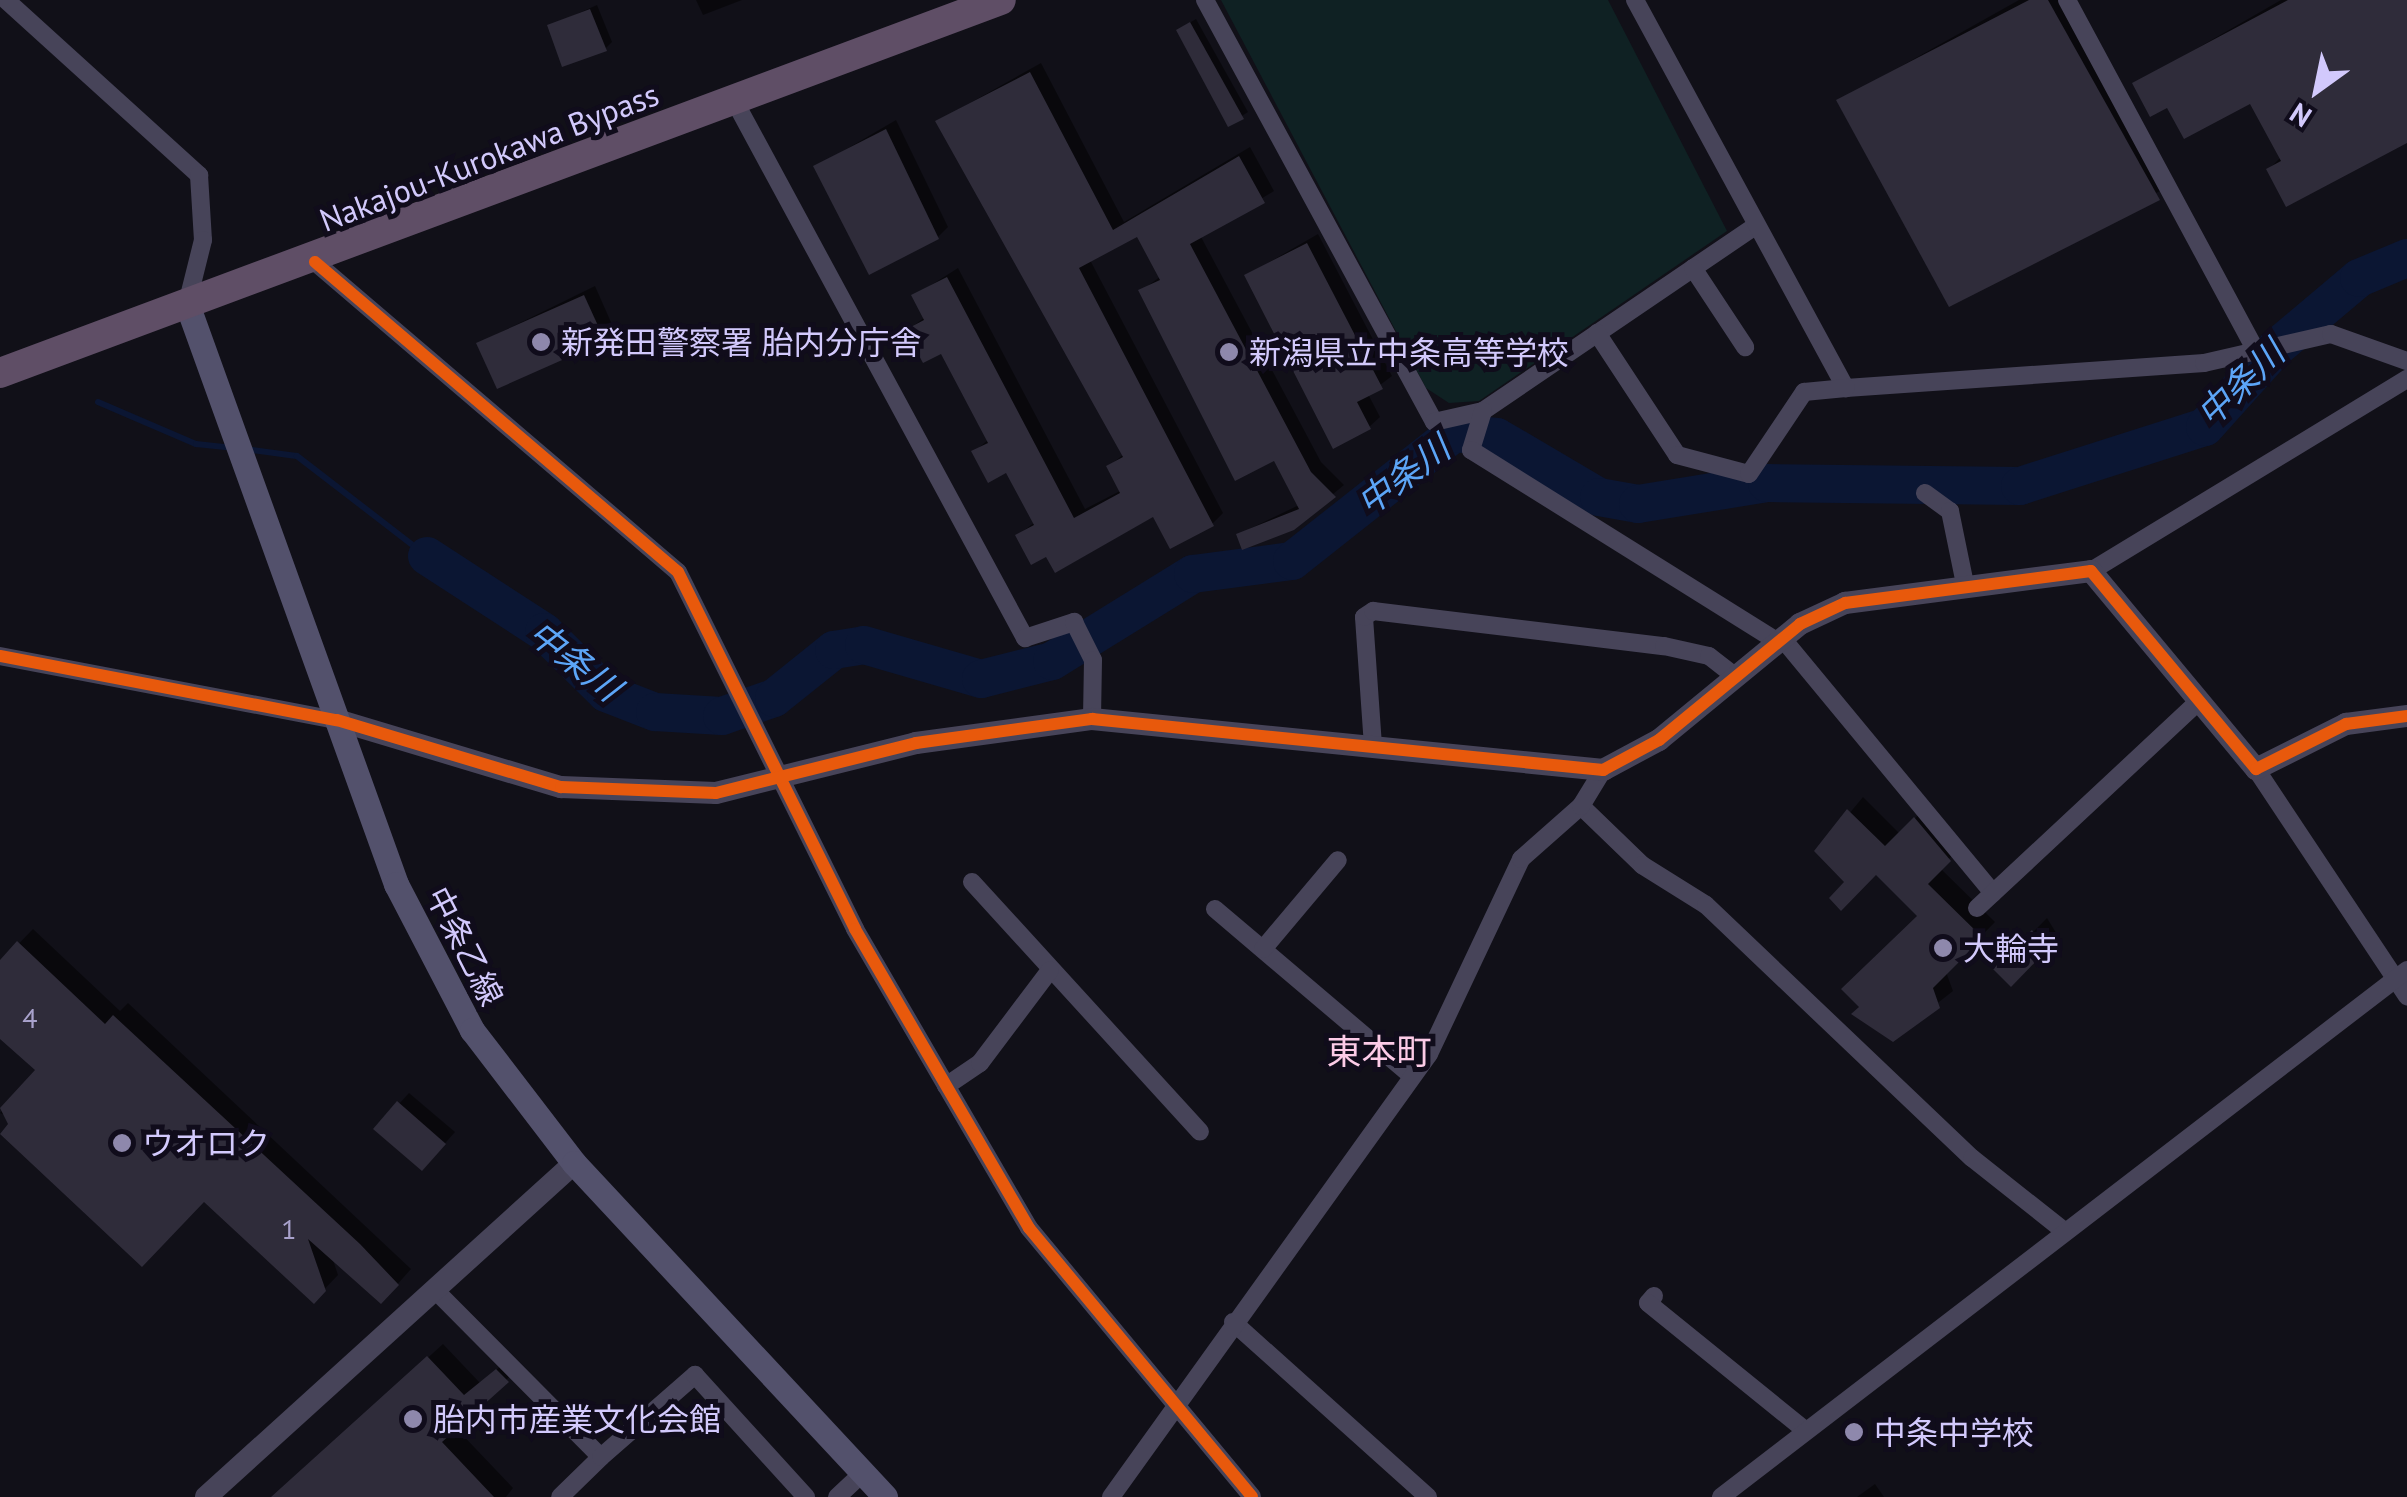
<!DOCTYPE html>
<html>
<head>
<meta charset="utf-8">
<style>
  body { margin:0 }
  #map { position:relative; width:2407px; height:1497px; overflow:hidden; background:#111018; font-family:"PT Sans","Noto Sans JP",sans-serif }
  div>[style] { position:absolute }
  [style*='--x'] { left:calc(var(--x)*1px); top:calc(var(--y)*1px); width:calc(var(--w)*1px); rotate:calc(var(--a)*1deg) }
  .green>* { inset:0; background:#0f2123 }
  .shadow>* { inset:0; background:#0007 }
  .stream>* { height:6px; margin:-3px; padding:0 3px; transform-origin:3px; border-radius:3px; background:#0b1633 }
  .river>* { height:38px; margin:-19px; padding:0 19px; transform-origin:19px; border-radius:19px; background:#0b1633 }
  .building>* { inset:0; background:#2f2c3a }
  .minor>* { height:18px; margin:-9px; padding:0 9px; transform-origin:9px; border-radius:9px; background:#474459 }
  .tertiary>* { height:22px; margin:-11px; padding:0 11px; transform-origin:11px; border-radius:11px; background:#474459 }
  .secondary>* { height:25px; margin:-12.5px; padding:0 12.5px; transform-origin:12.5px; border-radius:12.5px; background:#53516c }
  .trunk>* { height:30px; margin:-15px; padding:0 15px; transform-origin:15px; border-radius:15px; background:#5f4e66 }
  .cycleway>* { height:12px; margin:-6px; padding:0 6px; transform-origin:6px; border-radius:6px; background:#e8590c }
  .dots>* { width:28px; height:28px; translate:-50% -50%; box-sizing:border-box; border:5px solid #100c1b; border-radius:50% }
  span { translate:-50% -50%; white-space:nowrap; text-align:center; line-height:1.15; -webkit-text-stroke:10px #100c1b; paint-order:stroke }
  .number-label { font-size:28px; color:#a9a2cc }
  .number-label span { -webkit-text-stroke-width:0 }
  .street-label { font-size:32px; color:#d2c9fc }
  .poi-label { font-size:32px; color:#d2c9fc }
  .left { translate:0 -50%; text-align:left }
  .water-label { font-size:35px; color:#5ca5f7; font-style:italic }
  .neighbourhood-label { font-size:35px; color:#fccbe7 }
  .north { position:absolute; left:2267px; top:40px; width:100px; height:100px; -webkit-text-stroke:8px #100c1b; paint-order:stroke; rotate:213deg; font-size:28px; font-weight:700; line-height:40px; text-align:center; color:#d2c9fc }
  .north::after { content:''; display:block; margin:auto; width:35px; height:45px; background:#d2c9fc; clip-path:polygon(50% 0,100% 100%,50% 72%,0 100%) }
</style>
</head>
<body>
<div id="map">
  <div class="green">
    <i style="clip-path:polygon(1221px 0,1608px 0,1727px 231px,1479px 401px,1449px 403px,1426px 388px)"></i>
  </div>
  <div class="shadow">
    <i style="clip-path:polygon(696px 0,742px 0,703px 15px)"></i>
    <i style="clip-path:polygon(2019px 0,2070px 0,2173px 184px,1950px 304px,1839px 101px)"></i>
    <i style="clip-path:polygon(2281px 0,2407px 0,2407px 140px,2269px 169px,2281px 157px,2251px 101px,2168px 104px,2135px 84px)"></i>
    <i style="clip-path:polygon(597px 5px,612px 42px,605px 49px,550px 26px)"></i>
    <i style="clip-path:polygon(1196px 19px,1248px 112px,1229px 124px,1184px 26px)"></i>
    <i style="clip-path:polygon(1041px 63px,1124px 222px,1250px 147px,1274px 191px,1200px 235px,1321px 462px,1344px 485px,1292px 528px,1239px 534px,1299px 505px,1275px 458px,1141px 291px,1161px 276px,1138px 234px,1090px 260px,1223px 513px,1212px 524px,1154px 514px,1047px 554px,1018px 535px,1035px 522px,1007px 470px,974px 452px,989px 439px,942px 350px,908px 330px,925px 317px,914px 296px,958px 268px,1085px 509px,1122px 490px,1109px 466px,1124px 454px,938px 121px)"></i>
    <i style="clip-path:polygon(896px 120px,948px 227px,938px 237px,816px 167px)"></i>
    <i style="clip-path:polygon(1318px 234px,1392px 376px,1368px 394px,1380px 417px,1369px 427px,1247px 275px)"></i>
    <i style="clip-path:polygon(595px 286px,614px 329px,604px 339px,479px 343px)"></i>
    <i style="clip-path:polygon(1863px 797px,1900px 834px,1929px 804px,1963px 845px,1940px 868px,1995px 922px,1946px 972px,1953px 991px,1893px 1038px,1920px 915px,1876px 872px,1848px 882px,1818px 851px)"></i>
    <i style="clip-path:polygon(2047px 918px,2058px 936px,2025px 969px,1997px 969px)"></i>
    <i style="clip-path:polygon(33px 929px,120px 1011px,128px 1003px,411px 1269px,395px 1287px,332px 1257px,338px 1275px,314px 1300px,204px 1199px,0 1113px,39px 1070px,0 1035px,0 963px)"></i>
    <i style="clip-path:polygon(409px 1093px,455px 1132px,432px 1158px,377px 1128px)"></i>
    <i style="clip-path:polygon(443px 1344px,480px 1383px,512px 1357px,521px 1366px,455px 1427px,513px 1488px,506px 1497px,274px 1497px)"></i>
    <i style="clip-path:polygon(1875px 1484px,1884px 1497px,1857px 1497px)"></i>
  </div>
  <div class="stream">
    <i style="--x:98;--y:402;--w:107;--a:23.2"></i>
    <i style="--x:196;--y:444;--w:37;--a:6"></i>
    <i style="--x:245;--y:449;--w:52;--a:7.7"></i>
    <i style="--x:297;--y:456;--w:164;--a:37.6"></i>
  </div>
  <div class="river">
    <i style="--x:427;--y:556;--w:140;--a:33"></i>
    <i style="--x:544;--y:632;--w:87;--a:44.5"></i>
    <i style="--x:606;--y:693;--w:53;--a:21.2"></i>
    <i style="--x:655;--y:712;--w:67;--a:3.4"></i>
    <i style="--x:722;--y:716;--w:55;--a:-19.1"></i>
    <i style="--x:774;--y:698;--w:77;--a:-38.7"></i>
    <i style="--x:834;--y:650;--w:30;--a:-9"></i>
    <i style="--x:864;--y:645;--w:122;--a:16.2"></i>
    <i style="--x:981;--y:679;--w:73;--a:-14.2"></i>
    <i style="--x:1052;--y:661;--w:166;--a:-31.7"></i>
    <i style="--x:1193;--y:574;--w:100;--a:-7.5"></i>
    <i style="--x:1292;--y:561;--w:206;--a:-38.3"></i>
    <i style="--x:1454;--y:433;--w:43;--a:5.3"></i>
    <i style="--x:1497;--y:437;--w:118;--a:30.5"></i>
    <i style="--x:1599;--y:497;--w:40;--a:10"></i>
    <i style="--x:1638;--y:504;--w:131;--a:-9.2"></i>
    <i style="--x:1767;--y:483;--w:253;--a:0.7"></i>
    <i style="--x:2020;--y:486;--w:194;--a:-17.7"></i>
    <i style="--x:2205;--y:427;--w:106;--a:-48.1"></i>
    <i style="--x:2276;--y:348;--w:109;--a:-40.1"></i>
    <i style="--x:2359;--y:278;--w:52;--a:-22.6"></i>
  </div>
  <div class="building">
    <i style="clip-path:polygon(2029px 0,2048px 0,2160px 200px,1949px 307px,1836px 100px)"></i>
    <i style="clip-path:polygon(2288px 0,2407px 0,2407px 143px,2286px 207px,2266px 169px,2281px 161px,2250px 104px,2184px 139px,2167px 108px,2150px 117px,2132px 83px)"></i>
    <i style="clip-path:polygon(590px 9px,607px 51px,562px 67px,547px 25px)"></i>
    <i style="clip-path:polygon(1190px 22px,1244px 119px,1228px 127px,1176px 30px)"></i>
    <i style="clip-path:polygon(1030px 72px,1113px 230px,1239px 156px,1265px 203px,1190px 244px,1311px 472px,1336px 497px,1294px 530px,1242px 550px,1236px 534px,1299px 509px,1274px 461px,1235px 481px,1138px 290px,1160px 280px,1137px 237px,1079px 268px,1214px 526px,1170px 549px,1153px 517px,1055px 573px,1046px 557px,1031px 565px,1015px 535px,1034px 525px,1006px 473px,988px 483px,971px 451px,988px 443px,941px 354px,923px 363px,905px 330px,924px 320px,911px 295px,947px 277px,1074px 518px,1120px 493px,1106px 466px,1123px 457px,935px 121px)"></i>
    <i style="clip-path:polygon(886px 129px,939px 239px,869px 275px,813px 166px)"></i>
    <i style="clip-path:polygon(1307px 243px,1383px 389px,1357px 402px,1371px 429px,1333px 449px,1244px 275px)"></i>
    <i style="clip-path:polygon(584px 295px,605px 341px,497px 389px,476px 343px)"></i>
    <i style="clip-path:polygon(1847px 809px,1885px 846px,1914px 817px,1951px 861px,1928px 884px,1983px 938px,1933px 988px,1940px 1008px,1893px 1042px,1851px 1014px,1859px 1007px,1841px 989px,1917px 916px,1876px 875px,1841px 911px,1829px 898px,1844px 882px,1814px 851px)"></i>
    <i style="clip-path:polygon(2032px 930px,2045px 952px,2011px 987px,1993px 969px)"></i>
    <i style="clip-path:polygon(17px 941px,105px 1024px,113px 1015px,360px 1244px,399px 1285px,381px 1304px,308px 1239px,326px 1291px,314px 1304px,204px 1202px,142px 1267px,0 1134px,8px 1124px,0 1108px,35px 1070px,0 1039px,0 960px)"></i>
    <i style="clip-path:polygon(397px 1101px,446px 1144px,422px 1171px,373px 1129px)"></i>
    <i style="clip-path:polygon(427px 1356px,464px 1395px,496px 1369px,509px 1382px,442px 1442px,494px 1497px,271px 1497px)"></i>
  </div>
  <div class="minor">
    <i style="--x:6;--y:0;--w:261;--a:42.2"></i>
    <i style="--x:199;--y:175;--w:65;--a:86.5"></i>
    <i style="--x:203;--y:240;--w:66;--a:104"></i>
    <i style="--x:1205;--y:0;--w:480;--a:61.5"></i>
    <i style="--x:1434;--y:422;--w:50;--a:-12.7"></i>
    <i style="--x:1483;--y:411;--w:329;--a:-34.2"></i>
    <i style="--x:1635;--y:0;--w:442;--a:61.5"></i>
    <i style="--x:1846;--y:388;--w:359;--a:-4"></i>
    <i style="--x:2204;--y:363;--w:130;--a:-12.9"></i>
    <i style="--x:2331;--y:334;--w:81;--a:19.6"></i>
    <i style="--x:2067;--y:0;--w:403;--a:61.7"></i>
    <i style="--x:734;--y:100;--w:612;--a:61.59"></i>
    <i style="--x:1025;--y:638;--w:52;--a:-18.1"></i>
    <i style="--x:1074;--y:622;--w:42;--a:63.4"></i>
    <i style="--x:1093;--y:660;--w:59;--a:91"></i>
    <i style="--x:315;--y:262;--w:477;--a:40.5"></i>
    <i style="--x:678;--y:572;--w:398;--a:63.6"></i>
    <i style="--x:855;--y:929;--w:346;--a:59.8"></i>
    <i style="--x:1029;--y:1228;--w:349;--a:50.3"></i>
    <i style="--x:1693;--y:268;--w:95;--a:56.6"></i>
    <i style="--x:1597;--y:333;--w:146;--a:56.7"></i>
    <i style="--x:1677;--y:455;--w:74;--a:14.8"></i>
    <i style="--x:1749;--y:474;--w:99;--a:-56.1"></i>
    <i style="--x:1804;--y:392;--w:42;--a:-5.4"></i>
    <i style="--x:1483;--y:411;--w:41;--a:107.1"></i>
    <i style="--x:1471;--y:450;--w:362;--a:32"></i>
    <i style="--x:1925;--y:493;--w:31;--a:36"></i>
    <i style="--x:1950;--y:511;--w:75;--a:78.4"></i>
    <i style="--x:2091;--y:571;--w:370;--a:-31.3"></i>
    <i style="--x:1782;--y:638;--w:331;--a:50.4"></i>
    <i style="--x:0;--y:656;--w:343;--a:10.8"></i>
    <i style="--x:1373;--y:746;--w:129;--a:-94"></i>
    <i style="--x:1364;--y:617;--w:11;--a:-34"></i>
    <i style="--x:1373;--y:611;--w:293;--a:6.9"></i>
    <i style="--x:1664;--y:646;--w:46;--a:12.5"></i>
    <i style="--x:1709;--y:656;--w:34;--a:38"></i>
    <i style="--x:2256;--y:769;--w:273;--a:56.4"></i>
    <i style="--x:1581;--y:806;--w:85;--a:44"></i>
    <i style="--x:1642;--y:865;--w:75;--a:32"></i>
    <i style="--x:1706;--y:905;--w:367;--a:43.6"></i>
    <i style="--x:1972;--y:1158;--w:117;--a:38.4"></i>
    <i style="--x:972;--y:882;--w:338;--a:47.6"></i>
    <i style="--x:1977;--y:908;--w:304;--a:-43"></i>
    <i style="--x:1215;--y:909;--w:258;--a:40.3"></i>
    <i style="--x:1263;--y:949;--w:116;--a:-49.9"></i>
    <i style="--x:946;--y:1086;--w:41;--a:-34.1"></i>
    <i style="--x:980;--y:1063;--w:116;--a:-53"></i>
    <i style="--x:435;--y:1290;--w:235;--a:45.2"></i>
    <i style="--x:601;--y:1457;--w:57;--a:135.7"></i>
    <i style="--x:1654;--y:1296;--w:9;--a:131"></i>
    <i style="--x:1648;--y:1303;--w:203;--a:39"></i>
    <i style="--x:1233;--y:1322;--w:262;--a:41.9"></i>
    <i style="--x:601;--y:1457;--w:125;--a:-41.1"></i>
    <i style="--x:695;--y:1375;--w:165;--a:47.7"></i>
    <i style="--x:837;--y:1497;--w:35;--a:-43"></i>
    <i style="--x:1111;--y:1497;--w:545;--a:-54.33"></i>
    <i style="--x:1429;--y:1054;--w:216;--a:-64.7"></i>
    <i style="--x:1521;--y:859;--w:80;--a:-41.5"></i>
    <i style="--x:1581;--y:806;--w:42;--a:-58.6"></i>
    <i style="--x:1721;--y:1497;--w:865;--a:-37.53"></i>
  </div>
  <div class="tertiary">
    <i style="--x:337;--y:720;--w:234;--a:16.7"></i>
    <i style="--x:561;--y:787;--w:155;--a:2.2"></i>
    <i style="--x:716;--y:793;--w:206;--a:-14"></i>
    <i style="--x:916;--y:743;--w:178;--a:-7.8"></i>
    <i style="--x:1092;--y:719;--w:514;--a:5.7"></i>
    <i style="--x:1603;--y:770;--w:64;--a:-28.2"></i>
    <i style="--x:1659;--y:740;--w:183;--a:-39.4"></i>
    <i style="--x:1800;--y:624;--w:50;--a:-25"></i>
    <i style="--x:1845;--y:603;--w:248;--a:-7.4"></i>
    <i style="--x:2091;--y:571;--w:258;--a:50.2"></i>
    <i style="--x:2256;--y:769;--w:101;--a:-26.6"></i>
    <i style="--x:2346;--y:724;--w:62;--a:-7.5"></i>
    <i style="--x:206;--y:1497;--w:497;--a:-42.2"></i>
  </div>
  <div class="secondary">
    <i style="--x:187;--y:304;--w:617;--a:70.18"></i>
    <i style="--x:396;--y:884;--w:165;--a:62.5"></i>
    <i style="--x:472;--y:1030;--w:168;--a:52.5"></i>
    <i style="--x:574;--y:1163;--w:456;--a:47"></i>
  </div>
  <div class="trunk">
    <i style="--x:0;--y:373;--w:1068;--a:-20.44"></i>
  </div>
  <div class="cycleway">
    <i style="--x:315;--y:262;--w:477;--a:40.5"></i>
    <i style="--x:678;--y:572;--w:398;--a:63.6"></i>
    <i style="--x:855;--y:929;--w:346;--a:59.8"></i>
    <i style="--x:1029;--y:1228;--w:349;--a:50.3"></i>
    <i style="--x:0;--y:656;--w:343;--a:10.8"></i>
    <i style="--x:337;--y:720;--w:234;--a:16.7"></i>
    <i style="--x:561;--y:787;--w:155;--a:2.2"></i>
    <i style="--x:716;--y:793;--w:206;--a:-14"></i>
    <i style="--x:916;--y:743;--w:178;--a:-7.8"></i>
    <i style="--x:1092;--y:719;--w:514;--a:5.7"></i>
    <i style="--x:1603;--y:770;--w:64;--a:-28.2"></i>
    <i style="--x:1659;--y:740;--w:183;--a:-39.4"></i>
    <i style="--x:1800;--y:624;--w:50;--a:-25"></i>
    <i style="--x:1845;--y:603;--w:248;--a:-7.4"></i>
    <i style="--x:2091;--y:571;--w:258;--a:50.2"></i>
    <i style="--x:2256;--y:769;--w:101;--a:-26.6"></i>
    <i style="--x:2346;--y:724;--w:62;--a:-7.5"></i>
  </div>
  <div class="dots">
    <i style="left:541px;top:342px;background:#8e88ac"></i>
    <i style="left:1229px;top:352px;background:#8e88ac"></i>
    <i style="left:1943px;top:948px;background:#8e88ac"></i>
    <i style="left:122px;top:1143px;background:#8e88ac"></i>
    <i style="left:413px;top:1419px;background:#8e88ac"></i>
    <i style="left:1854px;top:1432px;background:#8e88ac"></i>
  </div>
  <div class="number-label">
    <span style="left:30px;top:1018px">4</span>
    <span style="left:289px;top:1229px">1</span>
  </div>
  <div class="street-label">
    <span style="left:489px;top:157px;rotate:-21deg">Nakajou-Kurokawa Bypass</span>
    <span style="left:465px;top:946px;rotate:63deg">中条乙線</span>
  </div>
  <div class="poi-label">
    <span class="left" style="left:561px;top:342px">新発田警察署 胎内分庁舎</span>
    <span class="left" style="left:1249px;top:352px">新潟県立中条高等学校</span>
    <span class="left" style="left:1963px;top:948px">大輪寺</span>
    <span class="left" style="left:142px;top:1143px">ウオロク</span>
    <span class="left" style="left:433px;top:1419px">胎内市産業文化会館</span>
    <span class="left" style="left:1874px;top:1432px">中条中学校</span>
  </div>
  <div class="water-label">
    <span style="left:2240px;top:383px;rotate:-44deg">中条川</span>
    <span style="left:1403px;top:475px;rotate:-37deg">中条川</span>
    <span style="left:575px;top:660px;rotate:38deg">中条川</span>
  </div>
  <div class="neighbourhood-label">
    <span style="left:1379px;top:1051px">東本町</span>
  </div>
  <div class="north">N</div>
</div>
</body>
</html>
